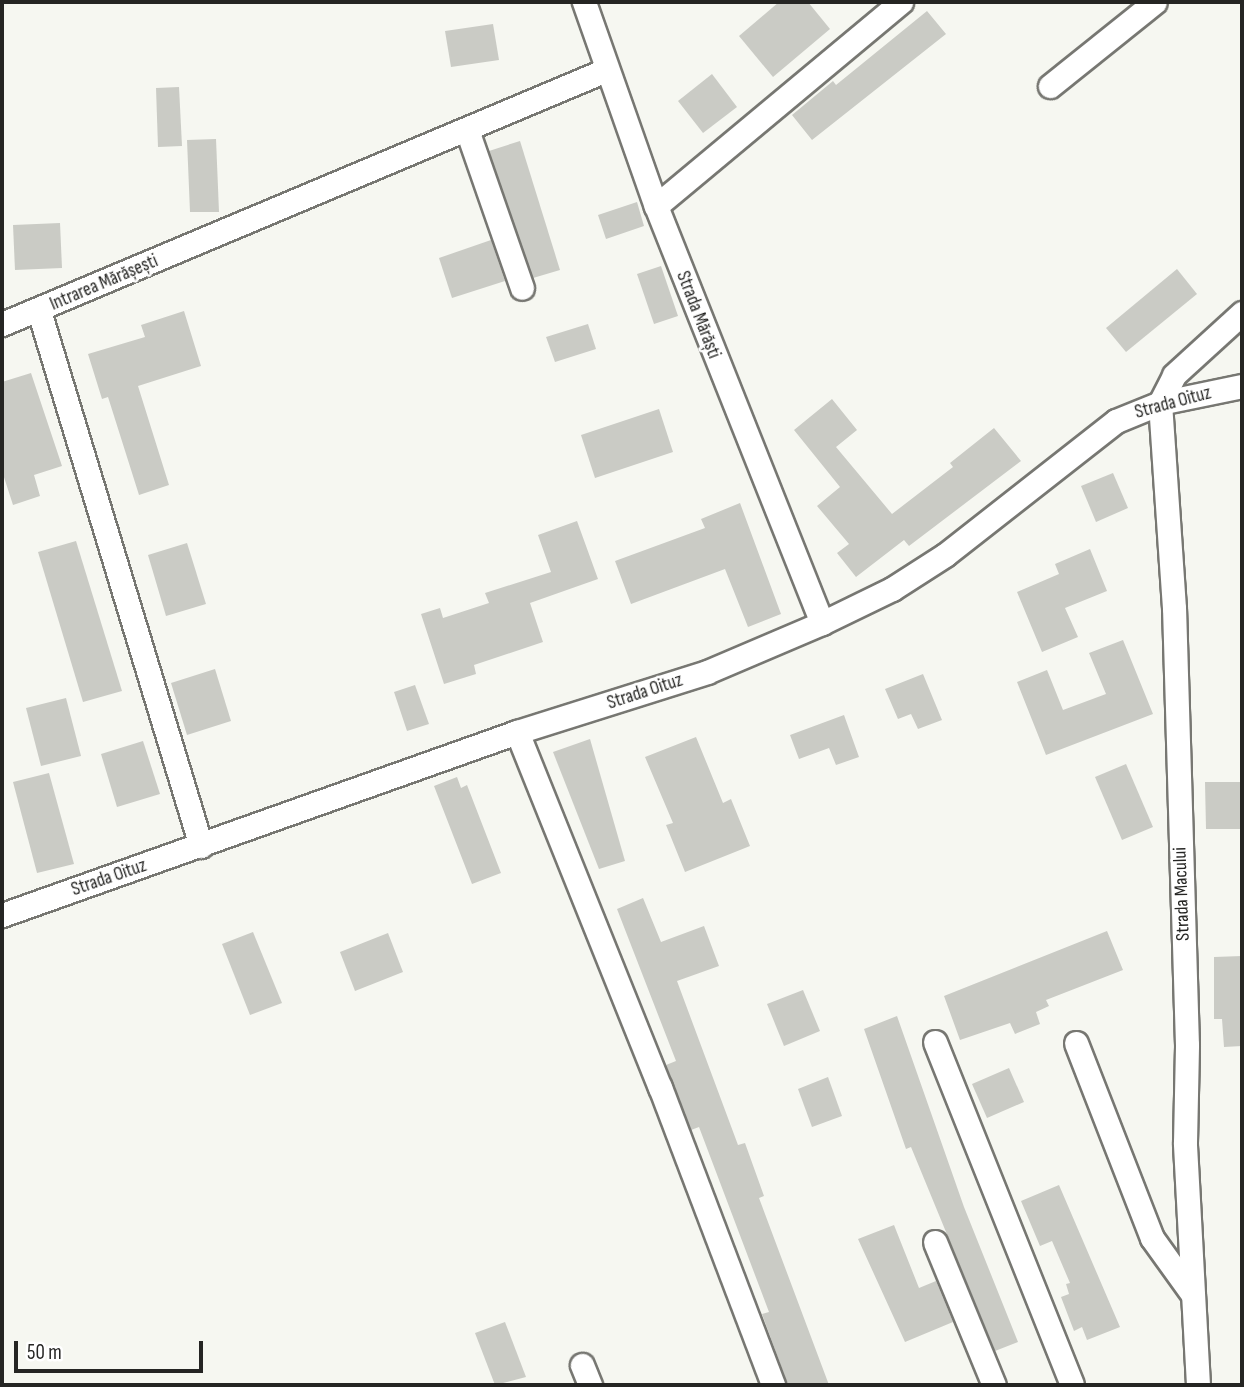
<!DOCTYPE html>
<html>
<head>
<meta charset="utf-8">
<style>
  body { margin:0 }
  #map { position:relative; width:1244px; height:1387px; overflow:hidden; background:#f6f7f1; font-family:"Sofia Sans Condensed",sans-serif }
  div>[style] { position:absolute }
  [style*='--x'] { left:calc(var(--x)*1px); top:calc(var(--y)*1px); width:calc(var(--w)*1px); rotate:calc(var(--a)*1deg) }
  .building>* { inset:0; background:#cacbc5 }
  .roads { filter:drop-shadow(2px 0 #777772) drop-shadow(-2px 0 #777772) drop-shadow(0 2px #777772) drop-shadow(0 -2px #777772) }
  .minor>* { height:23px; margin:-11.5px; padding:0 11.5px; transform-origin:11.5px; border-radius:11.5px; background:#fff }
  span { translate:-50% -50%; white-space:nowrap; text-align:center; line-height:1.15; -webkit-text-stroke:5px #fff; paint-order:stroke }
  .street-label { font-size:19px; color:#252523 }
  .frame { position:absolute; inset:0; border:4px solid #252523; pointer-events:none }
  .scale { position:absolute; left:14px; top:1341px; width:189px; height:32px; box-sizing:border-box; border:4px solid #252523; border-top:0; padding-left:9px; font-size:21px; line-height:24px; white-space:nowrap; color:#252523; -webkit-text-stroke:5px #fff; paint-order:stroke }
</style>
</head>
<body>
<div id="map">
  <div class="building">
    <i style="clip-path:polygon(779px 2px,808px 2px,830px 29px,773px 77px,739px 36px)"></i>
    <i style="clip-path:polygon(927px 11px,946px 34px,812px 140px,792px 115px,833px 81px,836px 85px)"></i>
    <i style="clip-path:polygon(493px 24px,499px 60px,451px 67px,445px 31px)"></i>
    <i style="clip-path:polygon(712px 74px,737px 107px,703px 133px,678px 101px)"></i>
    <i style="clip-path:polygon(179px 87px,182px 146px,158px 147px,156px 88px)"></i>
    <i style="clip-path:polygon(216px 139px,219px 212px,190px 212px,187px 140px)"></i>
    <i style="clip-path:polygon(520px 141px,560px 270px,533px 278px,489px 151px)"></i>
    <i style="clip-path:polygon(637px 202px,644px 226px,606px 239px,598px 215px)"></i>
    <i style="clip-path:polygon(60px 223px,62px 268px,15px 270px,13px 225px)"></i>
    <i style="clip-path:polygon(491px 240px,505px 281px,452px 298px,439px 258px)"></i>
    <i style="clip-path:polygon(661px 266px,678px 316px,654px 324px,637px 274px)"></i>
    <i style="clip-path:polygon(1177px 269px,1197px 294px,1126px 352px,1106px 328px)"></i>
    <i style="clip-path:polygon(184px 311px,201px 366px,138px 386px,169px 485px,139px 495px,108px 397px,102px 399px,88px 354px,145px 337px,141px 325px)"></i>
    <i style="clip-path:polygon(588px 324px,596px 349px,555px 362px,546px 337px)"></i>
    <i style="clip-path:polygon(31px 373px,62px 466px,34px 475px,40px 496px,13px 505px,2px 471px,2px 382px)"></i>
    <i style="clip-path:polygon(832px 399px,857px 430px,836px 447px,892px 514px,953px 467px,950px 463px,994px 428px,1021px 461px,909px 546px,904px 540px,856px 577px,837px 553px,849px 544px,817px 506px,840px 487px,794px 430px)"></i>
    <i style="clip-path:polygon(659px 409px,673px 452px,595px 478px,581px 435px)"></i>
    <i style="clip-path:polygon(1113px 473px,1128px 508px,1096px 522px,1081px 486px)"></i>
    <i style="clip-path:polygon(740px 503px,781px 614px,748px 627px,725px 569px,631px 604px,615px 561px,705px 528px,701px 519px)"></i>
    <i style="clip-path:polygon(577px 521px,598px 579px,530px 603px,543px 642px,474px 665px,476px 674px,444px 684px,421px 614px,440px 608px,443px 618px,489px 603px,485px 593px,551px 572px,538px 535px)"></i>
    <i style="clip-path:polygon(76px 541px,122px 691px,83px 702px,38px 552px)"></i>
    <i style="clip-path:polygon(187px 543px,206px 604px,166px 616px,148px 555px)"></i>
    <i style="clip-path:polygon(1090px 549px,1107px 591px,1065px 608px,1078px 637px,1042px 652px,1017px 592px,1059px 574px,1055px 564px)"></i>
    <i style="clip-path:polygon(1123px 640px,1153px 714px,1046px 755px,1017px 682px,1047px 670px,1063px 710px,1106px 694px,1089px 653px)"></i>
    <i style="clip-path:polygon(215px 669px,231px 721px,187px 735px,171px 683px)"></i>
    <i style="clip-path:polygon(923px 674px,942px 720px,918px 729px,911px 714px,898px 719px,885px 689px)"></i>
    <i style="clip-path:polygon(415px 685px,429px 724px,407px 731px,394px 692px)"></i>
    <i style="clip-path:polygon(66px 698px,81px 756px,41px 766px,26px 708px)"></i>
    <i style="clip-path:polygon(844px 715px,859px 757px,836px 765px,829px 748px,799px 759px,790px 735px)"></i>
    <i style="clip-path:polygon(696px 737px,723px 803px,731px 799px,750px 846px,685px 872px,666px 825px,673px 823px,645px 757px)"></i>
    <i style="clip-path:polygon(590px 739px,625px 861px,599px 869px,553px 752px)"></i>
    <i style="clip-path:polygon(143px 741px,160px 794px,117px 807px,101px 754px)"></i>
    <i style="clip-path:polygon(1126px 764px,1153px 827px,1122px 840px,1095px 777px)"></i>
    <i style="clip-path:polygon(49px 773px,74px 864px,37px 873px,13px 782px)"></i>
    <i style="clip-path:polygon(457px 777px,461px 788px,467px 785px,501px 873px,472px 884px,434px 786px)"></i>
    <i style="clip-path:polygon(1205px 782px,1242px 782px,1242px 829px,1206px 829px)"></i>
    <i style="clip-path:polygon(643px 898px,661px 942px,704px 926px,719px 966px,677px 981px,738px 1145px,745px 1143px,764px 1196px,759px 1198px,829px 1385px,788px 1385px,762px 1314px,769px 1312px,699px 1127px,691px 1130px,666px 1065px,676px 1061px,617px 909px)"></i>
    <i style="clip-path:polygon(1107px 931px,1123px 970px,1046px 1000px,1049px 1006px,1036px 1012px,1040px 1024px,1015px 1034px,1010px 1023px,960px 1040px,944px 996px)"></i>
    <i style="clip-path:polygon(253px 932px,282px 1003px,250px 1015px,222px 944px)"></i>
    <i style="clip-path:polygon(388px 933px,403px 972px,355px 991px,340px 952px)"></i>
    <i style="clip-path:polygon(1242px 956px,1242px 1046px,1224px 1047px,1222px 1019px,1214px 1019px,1214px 957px)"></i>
    <i style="clip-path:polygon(803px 990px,820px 1031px,784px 1046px,767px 1004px)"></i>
    <i style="clip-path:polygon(897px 1016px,964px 1207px,1018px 1342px,995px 1351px,911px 1147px,906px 1149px,864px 1029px)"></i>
    <i style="clip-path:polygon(1009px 1068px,1024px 1102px,987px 1118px,972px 1084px)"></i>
    <i style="clip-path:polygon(828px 1077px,842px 1116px,812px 1127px,798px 1089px)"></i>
    <i style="clip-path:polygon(1059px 1185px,1120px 1327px,1087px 1340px,1082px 1327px,1074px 1331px,1061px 1297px,1069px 1294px,1066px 1284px,1070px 1283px,1052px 1241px,1040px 1246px,1021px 1201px)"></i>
    <i style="clip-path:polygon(894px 1225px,919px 1288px,936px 1281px,953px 1322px,905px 1342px,858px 1239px)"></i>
    <i style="clip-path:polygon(505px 1322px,526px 1377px,495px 1385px,475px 1333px)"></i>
  </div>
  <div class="roads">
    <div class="minor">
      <i style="--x:584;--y:2;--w:216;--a:70.6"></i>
      <i style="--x:656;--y:206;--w:449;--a:68.3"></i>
      <i style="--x:1050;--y:86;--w:134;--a:-38.7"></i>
      <i style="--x:467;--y:130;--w:167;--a:70.8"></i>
      <i style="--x:656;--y:206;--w:319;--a:-39.8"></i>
      <i style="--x:39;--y:311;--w:559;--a:73.15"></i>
      <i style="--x:2;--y:324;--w:655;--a:-22.81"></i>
      <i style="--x:517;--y:732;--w:383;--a:68.1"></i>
      <i style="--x:660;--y:1087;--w:319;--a:69.2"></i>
      <i style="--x:2;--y:915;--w:547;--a:-19.56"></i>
      <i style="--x:517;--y:732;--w:199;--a:-17.5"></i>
      <i style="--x:707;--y:672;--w:125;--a:-23.1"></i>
      <i style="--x:822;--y:623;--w:78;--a:-25.9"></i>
      <i style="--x:892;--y:589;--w:63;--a:-32.7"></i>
      <i style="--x:945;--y:555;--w:217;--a:-38.1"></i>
      <i style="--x:1116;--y:421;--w:48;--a:-22.2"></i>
      <i style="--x:1160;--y:403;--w:84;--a:-11.7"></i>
      <i style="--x:935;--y:1042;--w:369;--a:68.2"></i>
      <i style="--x:1076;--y:1043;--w:209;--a:68.7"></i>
      <i style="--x:1152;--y:1238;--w:70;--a:54.3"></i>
      <i style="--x:935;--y:1242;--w:155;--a:67.6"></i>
      <i style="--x:582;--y:1365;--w:22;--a:68"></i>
      <i style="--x:1198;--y:1385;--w:243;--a:-93.1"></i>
      <i style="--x:1185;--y:1142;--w:97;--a:-88.8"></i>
      <i style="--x:1187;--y:1045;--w:437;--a:-91.7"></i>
      <i style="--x:1174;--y:608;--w:205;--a:-93.9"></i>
      <i style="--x:1160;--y:403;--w:31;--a:-63"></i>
      <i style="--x:1174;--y:375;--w:92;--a:-42.4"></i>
    </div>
  </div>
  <div class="street-label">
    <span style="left:104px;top:283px;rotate:-23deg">Intrarea Mărășești</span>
    <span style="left:698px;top:315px;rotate:69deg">Strada Mărăști</span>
    <span style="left:1173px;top:403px;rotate:-15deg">Strada Oituz</span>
    <span style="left:645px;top:692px;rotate:-18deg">Strada Oituz</span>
    <span style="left:109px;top:878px;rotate:-19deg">Strada Oituz</span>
    <span style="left:1182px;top:894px;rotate:-92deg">Strada Macului</span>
  </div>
  <div class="frame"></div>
  <div class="scale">50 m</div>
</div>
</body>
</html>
